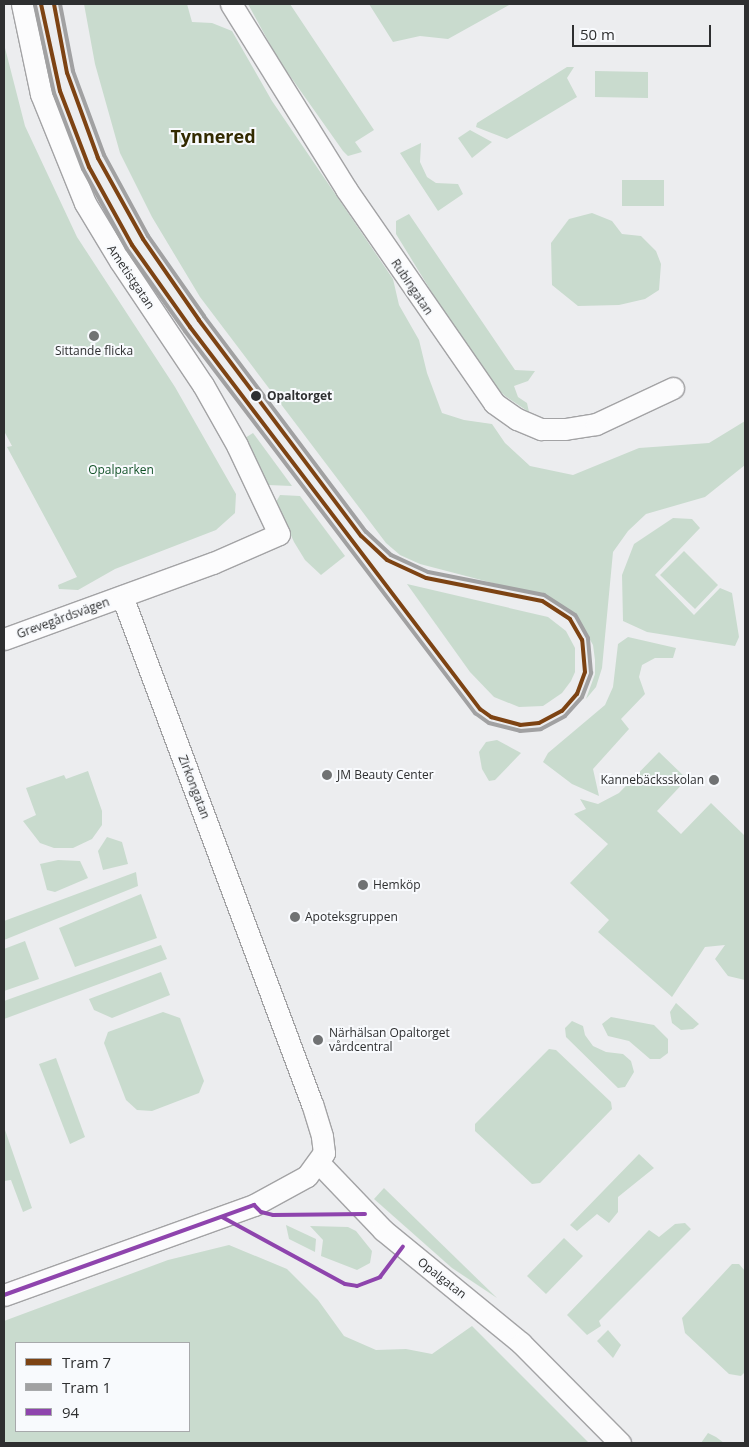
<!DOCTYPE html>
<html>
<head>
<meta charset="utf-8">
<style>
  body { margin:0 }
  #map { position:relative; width:749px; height:1447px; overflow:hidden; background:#ecedef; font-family:"Open Sans",sans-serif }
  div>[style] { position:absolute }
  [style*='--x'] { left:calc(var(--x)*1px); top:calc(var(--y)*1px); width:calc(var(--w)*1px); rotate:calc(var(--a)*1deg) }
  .green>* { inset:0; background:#c9dbce }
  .roads { filter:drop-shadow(1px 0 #a3a3a5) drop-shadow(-1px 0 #a3a3a5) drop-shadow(0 1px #a3a3a5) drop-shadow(0 -1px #a3a3a5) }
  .minor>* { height:21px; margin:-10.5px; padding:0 10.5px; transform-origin:10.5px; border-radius:10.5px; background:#fcfcfd }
  .bus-1>* { height:4px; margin:-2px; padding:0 2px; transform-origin:2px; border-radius:2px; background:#8e44ad }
  .tram-1>* { height:4px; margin:-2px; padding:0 2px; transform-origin:2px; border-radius:2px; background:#7d4313 }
  .tram-2>* { height:4px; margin:-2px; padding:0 2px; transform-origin:2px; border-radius:2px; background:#a1a1a2 }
  .dots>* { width:14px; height:14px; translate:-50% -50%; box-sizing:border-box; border:2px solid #f8fafd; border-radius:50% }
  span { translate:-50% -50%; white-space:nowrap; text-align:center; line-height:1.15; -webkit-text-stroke:4px #f8fafd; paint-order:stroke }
  .street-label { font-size:12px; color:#2e2f30 }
  .poi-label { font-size:12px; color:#2e2f30 }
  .left { translate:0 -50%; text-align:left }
  .right { translate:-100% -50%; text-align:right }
  .stop-label { font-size:12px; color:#2e2f30; font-weight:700 }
  .park-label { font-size:12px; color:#135329 }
  .district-label { font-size:18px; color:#322a00; font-weight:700 }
  .frame { position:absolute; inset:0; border:5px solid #2e2f30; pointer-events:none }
  .legend { position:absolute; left:15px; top:1342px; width:175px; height:90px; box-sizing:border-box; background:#f8fafd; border:1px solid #a7a9ab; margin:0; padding:6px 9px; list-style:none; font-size:15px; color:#2e2f30 }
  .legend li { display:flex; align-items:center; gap:10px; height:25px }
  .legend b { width:25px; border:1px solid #a7a9ab }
  .scale { position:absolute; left:572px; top:25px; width:139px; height:22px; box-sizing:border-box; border:2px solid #2e2f30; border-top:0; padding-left:6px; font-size:15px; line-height:18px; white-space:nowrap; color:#2e2f30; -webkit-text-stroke:4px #f8fafd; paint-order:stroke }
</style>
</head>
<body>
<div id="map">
  <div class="green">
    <i style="clip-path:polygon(84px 4px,187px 4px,192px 22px,212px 23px,232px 31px,272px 101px,393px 279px,399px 305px,419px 340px,427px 373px,442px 413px,464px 420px,492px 424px,505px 443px,530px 466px,573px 475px,639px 448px,709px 443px,745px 421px,745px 465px,705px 497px,646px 514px,628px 531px,613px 552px,602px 668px,596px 687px,586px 699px,595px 674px,595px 660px,593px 645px,579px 620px,550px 598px,420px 564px,400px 555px,386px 543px,200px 297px,152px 217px,120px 153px,95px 64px)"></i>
    <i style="clip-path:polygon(248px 4px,290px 4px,374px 130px,355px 142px,362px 152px,348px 156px,343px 151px,278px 59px)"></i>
    <i style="clip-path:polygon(369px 4px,511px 4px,448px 39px,420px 36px,393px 42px)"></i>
    <i style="clip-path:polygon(4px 44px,25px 126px,77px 237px,175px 387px,236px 494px,235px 513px,216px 530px,115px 569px,78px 590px,59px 589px,58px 585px,77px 577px,7px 447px,12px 446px,4px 431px)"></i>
    <i style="clip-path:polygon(567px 67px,574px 67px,567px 78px,577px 97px,507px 139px,476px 127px,477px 123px)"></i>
    <i style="clip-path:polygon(595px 71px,648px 72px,648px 98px,595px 97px)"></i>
    <i style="clip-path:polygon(470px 130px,492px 142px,472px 158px,458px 138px)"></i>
    <i style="clip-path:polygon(421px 143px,420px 162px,427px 177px,436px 183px,458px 184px,463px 194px,438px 211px,400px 153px)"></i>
    <i style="clip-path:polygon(622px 180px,664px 180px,664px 206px,622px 206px)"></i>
    <i style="clip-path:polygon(592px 213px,612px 221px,622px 234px,641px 236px,656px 251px,661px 264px,659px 290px,645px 299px,619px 305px,578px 306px,552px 285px,551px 243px,569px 219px)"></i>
    <i style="clip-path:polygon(409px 214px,515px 370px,535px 371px,528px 381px,514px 386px,518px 397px,527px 403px,529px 412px,505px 396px,482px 374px,396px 234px,396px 221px)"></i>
    <i style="clip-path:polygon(253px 433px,292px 486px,268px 485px,245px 438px)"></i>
    <i style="clip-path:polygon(280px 495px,300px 496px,345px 556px,321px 575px,305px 560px,294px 542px,276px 502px)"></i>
    <i style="clip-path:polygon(673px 518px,692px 519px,700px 528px,655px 575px,694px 615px,720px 588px,732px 593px,739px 637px,735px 646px,647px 632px,623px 621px,622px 575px,634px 544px)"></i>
    <i style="clip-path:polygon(684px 551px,718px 585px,695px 609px,660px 575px)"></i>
    <i style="clip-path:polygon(407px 584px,548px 617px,566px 631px,575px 648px,575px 672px,571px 681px,562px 693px,543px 706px,519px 707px,494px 697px,470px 672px)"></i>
    <i style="clip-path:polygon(628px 637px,676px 648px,673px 658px,655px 658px,642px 665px,639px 677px,645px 694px,621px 719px,629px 729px,593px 769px,599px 796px,572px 784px,543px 762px,548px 753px,605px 705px,613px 687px,618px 644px)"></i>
    <i style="clip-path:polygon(497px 740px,521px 753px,495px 780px,489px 781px,482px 769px,479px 752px,486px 742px)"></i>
    <i style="clip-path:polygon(659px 752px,687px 779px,657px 811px,681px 834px,711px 803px,745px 836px,745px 980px,728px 976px,715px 959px,725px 945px,705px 947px,672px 997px,598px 932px,609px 920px,570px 883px,608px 844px,574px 814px,586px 809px,580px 799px,598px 804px,619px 793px)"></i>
    <i style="clip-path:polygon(88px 771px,102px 811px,102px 825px,92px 839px,73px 848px,54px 848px,40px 843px,23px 821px,36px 815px,26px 788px,64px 775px,66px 779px)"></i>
    <i style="clip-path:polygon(107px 837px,122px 842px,128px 864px,103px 870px,98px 851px)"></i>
    <i style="clip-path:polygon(58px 860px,80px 861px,88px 878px,55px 892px,47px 890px,40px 864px)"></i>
    <i style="clip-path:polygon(136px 872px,138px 886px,4px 940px,4px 921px)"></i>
    <i style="clip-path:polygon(141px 894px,157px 938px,75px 967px,59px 928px)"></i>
    <i style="clip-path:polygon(25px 941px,39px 979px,4px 991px,4px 949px)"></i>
    <i style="clip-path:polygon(161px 945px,167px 959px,4px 1019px,4px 1001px)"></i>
    <i style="clip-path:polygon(161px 972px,170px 995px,112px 1018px,94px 1010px,89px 999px)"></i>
    <i style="clip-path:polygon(676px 1003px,699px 1024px,693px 1029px,681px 1030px,672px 1023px,670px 1012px)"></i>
    <i style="clip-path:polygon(163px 1012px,180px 1018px,204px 1081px,199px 1093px,152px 1111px,137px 1110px,126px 1100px,104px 1043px,108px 1032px)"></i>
    <i style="clip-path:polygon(611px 1017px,654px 1025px,668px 1039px,668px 1053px,660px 1059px,650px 1059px,629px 1041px,608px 1036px,602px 1024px)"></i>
    <i style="clip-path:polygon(572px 1021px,583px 1026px,585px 1035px,593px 1046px,606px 1052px,623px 1054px,631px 1061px,634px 1072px,625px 1087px,618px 1088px,566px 1037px,565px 1028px)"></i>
    <i style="clip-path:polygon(549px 1049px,556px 1050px,611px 1102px,612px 1109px,540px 1183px,532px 1184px,475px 1131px,475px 1124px)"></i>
    <i style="clip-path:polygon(56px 1058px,85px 1137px,70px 1144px,39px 1064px)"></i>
    <i style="clip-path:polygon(4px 1127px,32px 1208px,23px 1212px,11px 1180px,4px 1181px)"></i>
    <i style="clip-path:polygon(639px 1154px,654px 1168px,618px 1197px,618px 1212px,609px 1223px,597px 1214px,577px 1231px,570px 1225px)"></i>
    <i style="clip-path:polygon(384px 1188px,497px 1298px,452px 1268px,374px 1199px)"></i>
    <i style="clip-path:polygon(685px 1223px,691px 1229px,599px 1321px,601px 1326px,587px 1335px,567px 1315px,649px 1230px,659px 1237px,675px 1224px)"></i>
    <i style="clip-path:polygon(286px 1225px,316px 1239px,315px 1252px,289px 1239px)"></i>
    <i style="clip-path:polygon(310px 1226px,348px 1227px,356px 1231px,372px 1251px,370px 1263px,357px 1270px,321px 1256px,323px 1240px)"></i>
    <i style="clip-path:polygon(564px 1238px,583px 1256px,546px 1294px,527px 1276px)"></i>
    <i style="clip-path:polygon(evenodd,229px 1245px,287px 1269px,318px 1300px,344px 1336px,376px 1350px,406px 1349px,432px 1354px,472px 1326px,589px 1443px,4px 1443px,4px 1321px,168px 1260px,229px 1245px,16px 1343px,189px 1343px,189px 1431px,16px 1431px,16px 1343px)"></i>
    <i style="clip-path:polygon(732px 1264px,739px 1264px,745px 1271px,745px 1372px,741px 1376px,729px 1374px,685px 1333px,682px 1318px)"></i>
    <i style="clip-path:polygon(608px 1330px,621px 1345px,613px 1358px,597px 1341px)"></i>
    <i style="clip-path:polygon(708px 1433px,716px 1437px,724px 1443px,701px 1443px)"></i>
  </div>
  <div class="roads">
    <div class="minor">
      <i style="--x:231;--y:4;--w:218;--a:58.1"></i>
      <i style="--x:346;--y:189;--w:260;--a:55.3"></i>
      <i style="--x:494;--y:403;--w:28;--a:35"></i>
      <i style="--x:517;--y:419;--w:26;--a:23"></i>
      <i style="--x:541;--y:429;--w:24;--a:0"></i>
      <i style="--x:565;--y:429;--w:31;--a:-9"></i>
      <i style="--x:596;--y:424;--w:85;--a:-25.1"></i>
      <i style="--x:4;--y:639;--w:222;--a:-20"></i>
      <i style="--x:213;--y:563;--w:72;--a:-23.7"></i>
      <i style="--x:279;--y:534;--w:98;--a:-115.3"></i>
      <i style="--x:237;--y:445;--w:69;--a:-119.5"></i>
      <i style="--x:203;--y:385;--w:149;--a:-123.8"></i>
      <i style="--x:120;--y:261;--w:68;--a:-121.1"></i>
      <i style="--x:85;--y:203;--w:118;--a:-112"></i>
      <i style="--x:41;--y:94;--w:92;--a:-101.9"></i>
      <i style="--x:319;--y:1163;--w:93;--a:46.3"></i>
      <i style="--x:383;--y:1230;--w:178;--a:39.3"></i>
      <i style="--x:521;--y:1343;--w:141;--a:45.3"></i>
      <i style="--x:4;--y:1295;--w:266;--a:-19.8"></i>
      <i style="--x:254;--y:1205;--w:60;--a:-28.7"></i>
      <i style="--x:307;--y:1176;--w:29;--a:-54"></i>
      <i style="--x:324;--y:1153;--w:17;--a:-97"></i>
      <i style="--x:322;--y:1136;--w:34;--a:-107"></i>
      <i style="--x:312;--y:1104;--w:542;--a:-110.51"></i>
    </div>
  </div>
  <div class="bus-1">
    <i style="--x:254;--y:1205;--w:10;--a:45"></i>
    <i style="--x:261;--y:1212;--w:12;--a:14"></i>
    <i style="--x:273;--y:1215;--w:92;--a:-0.6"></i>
    <i style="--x:222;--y:1217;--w:140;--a:28.6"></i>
    <i style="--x:345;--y:1284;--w:12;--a:9"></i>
    <i style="--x:357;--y:1286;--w:25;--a:-21"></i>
    <i style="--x:380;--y:1277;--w:38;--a:-53"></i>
    <i style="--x:4;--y:1295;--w:266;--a:-19.8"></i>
  </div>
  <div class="tram-1">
    <i style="--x:41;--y:4;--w:89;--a:77.7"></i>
    <i style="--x:60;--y:91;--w:81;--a:69.1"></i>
    <i style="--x:89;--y:167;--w:89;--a:61.1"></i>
    <i style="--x:132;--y:245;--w:100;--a:54.7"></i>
    <i style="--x:190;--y:327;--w:480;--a:52.8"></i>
    <i style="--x:480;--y:709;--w:14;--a:36"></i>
    <i style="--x:491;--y:717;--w:30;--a:15"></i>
    <i style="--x:520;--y:725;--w:19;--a:-6"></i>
    <i style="--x:539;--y:723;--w:26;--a:-28"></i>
    <i style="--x:562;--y:711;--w:23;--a:-49"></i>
    <i style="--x:577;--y:694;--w:23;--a:-70"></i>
    <i style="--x:585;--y:672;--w:32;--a:-95"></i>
    <i style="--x:582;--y:640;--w:24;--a:-120"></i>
    <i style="--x:570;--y:619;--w:33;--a:-147"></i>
    <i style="--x:542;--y:601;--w:118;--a:-168.8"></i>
    <i style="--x:426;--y:578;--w:43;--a:-155.2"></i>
    <i style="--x:387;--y:560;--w:35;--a:-137"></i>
    <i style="--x:361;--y:536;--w:270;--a:-126.9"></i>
    <i style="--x:199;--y:320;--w:98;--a:-124.7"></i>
    <i style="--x:143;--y:239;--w:93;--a:-119.1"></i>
    <i style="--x:98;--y:158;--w:90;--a:-110"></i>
    <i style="--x:67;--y:73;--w:70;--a:-100.7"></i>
  </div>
  <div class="tram-2">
    <i style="--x:35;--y:5;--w:90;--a:77.8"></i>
    <i style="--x:54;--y:93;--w:81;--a:69.1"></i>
    <i style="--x:83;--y:169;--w:91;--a:61.2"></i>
    <i style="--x:127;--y:249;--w:100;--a:54.7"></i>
    <i style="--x:185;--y:331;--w:480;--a:52.8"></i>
    <i style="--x:475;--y:713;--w:17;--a:36"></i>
    <i style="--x:489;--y:723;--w:32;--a:14"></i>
    <i style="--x:520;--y:731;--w:21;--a:-5"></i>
    <i style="--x:541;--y:729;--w:27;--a:-28"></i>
    <i style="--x:565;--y:716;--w:25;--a:-48"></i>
    <i style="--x:582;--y:697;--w:26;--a:-69"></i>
    <i style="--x:591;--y:673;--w:35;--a:-95"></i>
    <i style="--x:588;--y:638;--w:26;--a:-119"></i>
    <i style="--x:575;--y:615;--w:37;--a:-147"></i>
    <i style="--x:544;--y:595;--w:118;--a:-168.8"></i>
    <i style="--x:428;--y:572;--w:41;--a:-155.3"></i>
    <i style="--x:391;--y:555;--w:34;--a:-137"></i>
    <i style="--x:366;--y:532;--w:270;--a:-126.9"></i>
    <i style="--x:204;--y:316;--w:98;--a:-125"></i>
    <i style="--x:148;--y:236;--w:92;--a:-118.5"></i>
    <i style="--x:104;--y:155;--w:90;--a:-110.3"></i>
    <i style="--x:73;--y:71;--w:68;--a:-101"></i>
  </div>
  <div class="dots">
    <i style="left:94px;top:336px;background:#707273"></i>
    <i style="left:256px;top:396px;background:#2e2f30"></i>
    <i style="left:327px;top:775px;background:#707273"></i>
    <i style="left:714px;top:780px;background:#707273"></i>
    <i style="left:363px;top:885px;background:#707273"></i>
    <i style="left:295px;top:917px;background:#707273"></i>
    <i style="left:318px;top:1040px;background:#707273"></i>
  </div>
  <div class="street-label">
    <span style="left:131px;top:277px;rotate:56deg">Ametistgatan</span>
    <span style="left:412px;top:287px;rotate:56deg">Rubingatan</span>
    <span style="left:63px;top:618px;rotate:-20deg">Grevegårdsvägen</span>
    <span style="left:194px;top:787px;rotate:69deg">Zirkongatan</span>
    <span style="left:442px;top:1278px;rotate:38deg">Opalgatan</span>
  </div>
  <div class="poi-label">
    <span style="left:94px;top:351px">Sittande flicka</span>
    <span class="left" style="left:337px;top:775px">JM Beauty Center</span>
    <span class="right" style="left:704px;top:780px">Kannebäcksskolan</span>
    <span class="left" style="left:373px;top:885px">Hemköp</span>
    <span class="left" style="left:305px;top:917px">Apoteksgruppen</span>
    <span class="left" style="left:329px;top:1040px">Närhälsan Opaltorget<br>vårdcentral</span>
  </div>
  <div class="stop-label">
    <span class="left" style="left:267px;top:396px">Opaltorget</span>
  </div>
  <div class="park-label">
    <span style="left:121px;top:470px">Opalparken</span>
  </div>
  <div class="district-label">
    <span style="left:213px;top:136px">Tynnered</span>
  </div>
  <div class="frame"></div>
  <ul class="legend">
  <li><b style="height:6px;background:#7d4313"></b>Tram 7</li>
  <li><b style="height:6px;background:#a1a1a2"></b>Tram 1</li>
  <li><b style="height:6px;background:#8e44ad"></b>94</li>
  </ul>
  <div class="scale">50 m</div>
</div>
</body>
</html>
